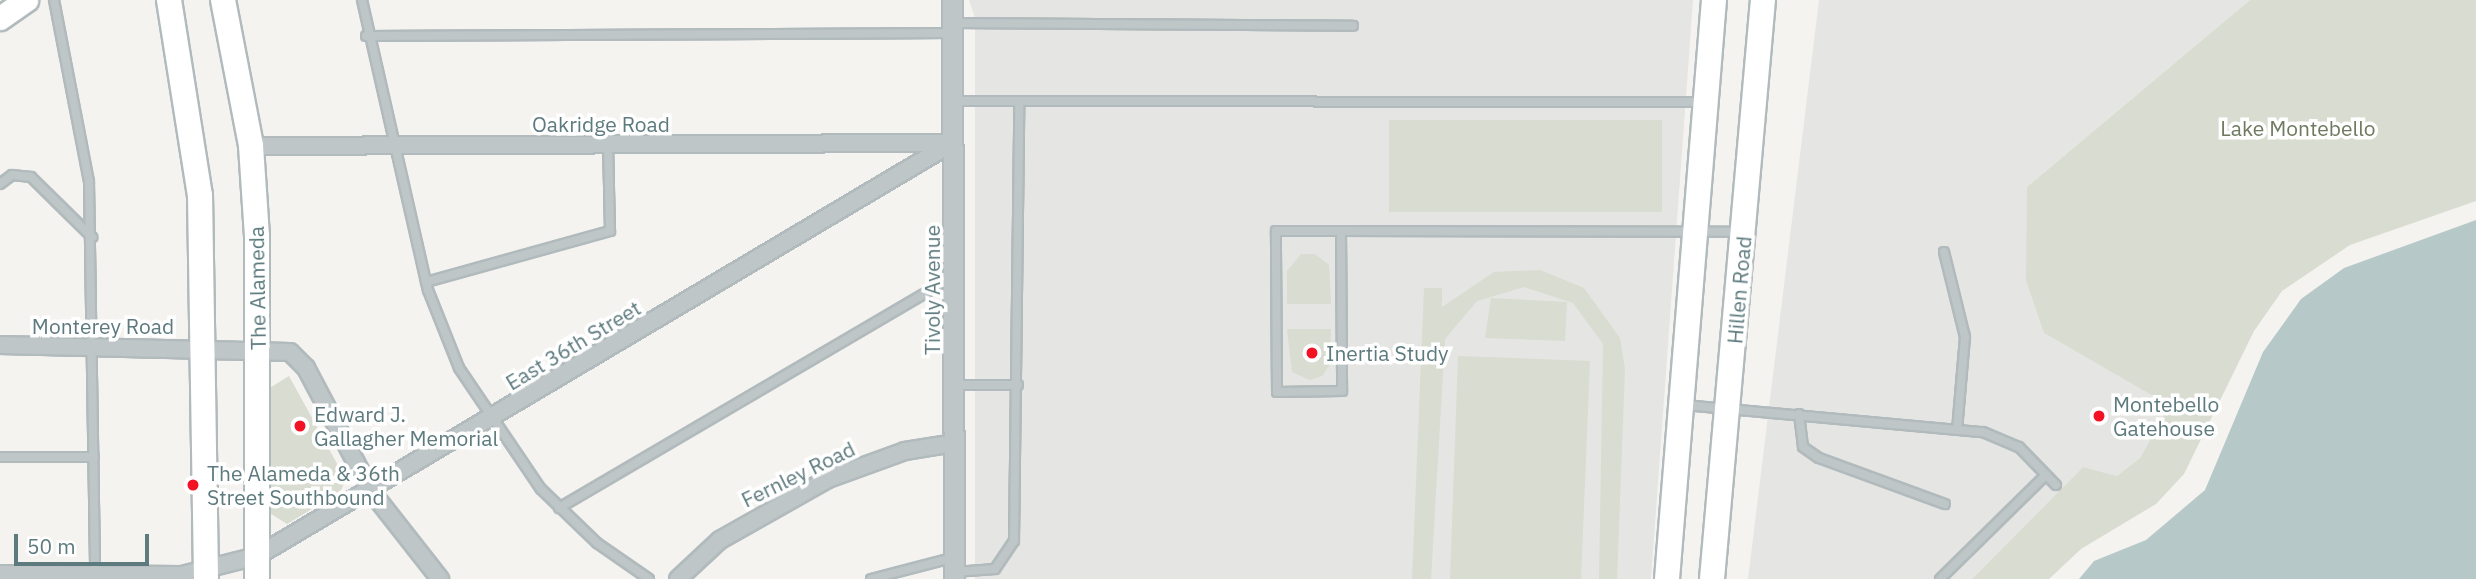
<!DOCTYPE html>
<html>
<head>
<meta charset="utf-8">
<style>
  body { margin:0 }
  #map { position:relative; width:2476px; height:579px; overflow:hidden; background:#f5f3f0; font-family:"IBM Plex Sans",sans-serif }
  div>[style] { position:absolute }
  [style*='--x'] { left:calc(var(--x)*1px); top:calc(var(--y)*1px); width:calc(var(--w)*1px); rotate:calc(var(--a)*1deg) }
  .built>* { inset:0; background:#e5e5e3 }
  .green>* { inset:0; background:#d9dcd0 }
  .water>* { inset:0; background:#b6c9c8 }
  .roads { filter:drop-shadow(2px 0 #b1babc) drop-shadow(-2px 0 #b1babc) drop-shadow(0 2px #b1babc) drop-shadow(0 -2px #b1babc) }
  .service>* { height:8px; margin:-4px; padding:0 4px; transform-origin:4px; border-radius:4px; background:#bec6c7 }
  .minor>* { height:16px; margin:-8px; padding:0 8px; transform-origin:8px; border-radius:8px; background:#bec6c7 }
  .tertiary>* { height:19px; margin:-9.5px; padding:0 9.5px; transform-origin:9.5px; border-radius:9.5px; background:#bec6c7 }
  .secondary>* { height:23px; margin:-11.5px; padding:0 11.5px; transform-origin:11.5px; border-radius:11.5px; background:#fff }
  .primary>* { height:24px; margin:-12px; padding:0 12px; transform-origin:12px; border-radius:12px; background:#fff }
  .dots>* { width:19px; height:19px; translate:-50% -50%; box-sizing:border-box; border:4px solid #fff; border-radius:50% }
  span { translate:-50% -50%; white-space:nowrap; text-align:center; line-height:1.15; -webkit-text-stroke:7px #fff; paint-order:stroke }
  .street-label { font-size:21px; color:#5d7a7e }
  .park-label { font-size:21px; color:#6e7a60 }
  .poi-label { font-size:21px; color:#5d7a7e }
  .left { translate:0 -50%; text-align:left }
  .scale { position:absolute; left:14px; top:534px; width:135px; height:32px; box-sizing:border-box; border:4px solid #5d7a7e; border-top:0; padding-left:9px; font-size:21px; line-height:24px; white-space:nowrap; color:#5d7a7e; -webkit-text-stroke:5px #fff; paint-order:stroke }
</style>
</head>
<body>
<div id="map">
  <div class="built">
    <i style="clip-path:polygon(969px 0,1693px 0,1651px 579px,975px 579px,975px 18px)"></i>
    <i style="clip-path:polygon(1819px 0,2250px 0,2027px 187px,2044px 333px,2169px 404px,2140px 458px,2117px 476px,2083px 467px,1972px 579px,1748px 579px)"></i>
  </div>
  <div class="green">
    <i style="clip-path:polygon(2250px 0,2476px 0,2476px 201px,2350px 245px,2282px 291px,2254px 331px,2184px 474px,2156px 504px,2081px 549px,2049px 579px,1972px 579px,2083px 467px,2117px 476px,2140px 458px,2169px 405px,2044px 333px,2026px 280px,2027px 187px)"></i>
    <i style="clip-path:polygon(1389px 120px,1662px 120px,1662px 212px,1389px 212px)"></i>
    <i style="clip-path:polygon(1301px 254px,1315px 254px,1329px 265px,1331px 304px,1287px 304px,1287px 271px)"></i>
    <i style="clip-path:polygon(1540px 270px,1584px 288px,1620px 338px,1625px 369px,1617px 579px,1599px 579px,1603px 344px,1573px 303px,1524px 287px,1477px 301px,1445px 339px,1431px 579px,1412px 579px,1424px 288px,1442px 288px,1442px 307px,1494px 272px)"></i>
    <i style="clip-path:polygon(1491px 298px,1567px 302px,1565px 341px,1485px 338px)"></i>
    <i style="clip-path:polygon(1287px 329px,1331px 329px,1329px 366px,1322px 376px,1310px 380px,1292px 372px)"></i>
    <i style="clip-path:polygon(1458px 356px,1590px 361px,1581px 579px,1450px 579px)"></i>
    <i style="clip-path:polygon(289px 376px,346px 480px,340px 492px,287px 524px,268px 512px,268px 389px)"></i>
  </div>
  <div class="water">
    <i style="clip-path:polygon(2476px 220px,2476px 579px,2079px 579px,2094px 561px,2146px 540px,2205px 490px,2263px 352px,2301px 299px,2344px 268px)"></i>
  </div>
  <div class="roads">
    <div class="service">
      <i style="--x:54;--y:0;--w:185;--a:79.1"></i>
      <i style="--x:89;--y:182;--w:394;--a:89.1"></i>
      <i style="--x:362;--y:0;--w:297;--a:77.2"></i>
      <i style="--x:428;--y:290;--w:84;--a:68.3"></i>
      <i style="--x:459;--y:368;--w:146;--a:55.9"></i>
      <i style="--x:541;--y:489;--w:78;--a:44"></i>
      <i style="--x:597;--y:543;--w:63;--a:34.7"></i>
      <i style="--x:952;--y:23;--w:401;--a:0.4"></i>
      <i style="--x:366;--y:36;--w:586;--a:-0.29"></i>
      <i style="--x:952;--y:101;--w:750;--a:0.08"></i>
      <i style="--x:0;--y:184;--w:15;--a:-37"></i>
      <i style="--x:12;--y:175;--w:19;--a:6"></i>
      <i style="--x:31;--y:177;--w:86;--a:44.5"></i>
      <i style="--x:1276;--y:231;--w:65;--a:0"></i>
      <i style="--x:1341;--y:231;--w:160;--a:89.6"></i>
      <i style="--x:1342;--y:391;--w:65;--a:179.1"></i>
      <i style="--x:1277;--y:392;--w:161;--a:-90.4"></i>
      <i style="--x:1341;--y:231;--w:400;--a:0.1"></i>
      <i style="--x:1944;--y:252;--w:88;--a:76.1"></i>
      <i style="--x:1965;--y:337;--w:93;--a:94.9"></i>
      <i style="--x:426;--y:282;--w:191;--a:-15.5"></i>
      <i style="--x:610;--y:231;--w:86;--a:-91.3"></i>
      <i style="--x:955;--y:385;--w:63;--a:0"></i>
      <i style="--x:1684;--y:405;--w:300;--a:5.2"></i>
      <i style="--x:1983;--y:432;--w:39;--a:23"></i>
      <i style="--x:2019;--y:447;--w:53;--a:45.8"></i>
      <i style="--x:1799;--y:414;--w:33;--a:83"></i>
      <i style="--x:1803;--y:447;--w:19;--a:35"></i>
      <i style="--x:1819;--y:458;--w:134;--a:20.1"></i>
      <i style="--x:0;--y:457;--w:94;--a:0"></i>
      <i style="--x:559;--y:508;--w:456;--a:-30.4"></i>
      <i style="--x:955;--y:572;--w:40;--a:-4.3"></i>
      <i style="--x:995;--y:569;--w:34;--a:-56"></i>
      <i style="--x:1014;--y:541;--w:439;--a:-89.3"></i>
      <i style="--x:871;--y:579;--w:84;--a:-14.5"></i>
      <i style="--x:1940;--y:579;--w:148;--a:-44.5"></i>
    </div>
    <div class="minor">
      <i style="--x:251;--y:146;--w:701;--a:-0.25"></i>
      <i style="--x:0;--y:345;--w:290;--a:1.4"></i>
      <i style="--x:290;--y:352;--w:23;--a:45"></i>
      <i style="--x:306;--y:368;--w:139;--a:62.1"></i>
      <i style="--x:371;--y:491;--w:112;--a:51.9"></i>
      <i style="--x:0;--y:574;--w:182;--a:0.3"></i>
      <i style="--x:182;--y:575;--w:77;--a:-14.2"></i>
      <i style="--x:257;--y:556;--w:808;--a:-30.72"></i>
      <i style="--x:678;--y:579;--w:57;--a:-42.9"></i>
      <i style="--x:720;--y:540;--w:124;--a:-29.5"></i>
      <i style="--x:828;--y:479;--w:82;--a:-20"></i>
      <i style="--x:905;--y:451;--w:51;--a:-9.1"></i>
    </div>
    <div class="tertiary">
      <i style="--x:952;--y:0;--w:579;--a:89.8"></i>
    </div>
    <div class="secondary">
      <i style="--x:0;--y:18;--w:32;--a:-35"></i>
    </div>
    <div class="primary">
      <i style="--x:169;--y:0;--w:197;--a:81"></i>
      <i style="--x:200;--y:195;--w:384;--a:89.1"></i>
      <i style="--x:223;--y:0;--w:149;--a:79.1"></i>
      <i style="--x:251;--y:146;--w:90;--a:86.2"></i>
      <i style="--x:257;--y:236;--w:343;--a:90"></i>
      <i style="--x:1667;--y:579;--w:581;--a:-85.36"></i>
      <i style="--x:1712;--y:579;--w:581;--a:-84.97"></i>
    </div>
  </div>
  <div class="dots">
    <i style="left:1312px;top:353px;background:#f31224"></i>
    <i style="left:2099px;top:416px;background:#f31224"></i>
    <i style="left:300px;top:426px;background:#f31224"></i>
    <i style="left:193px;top:485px;background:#f31224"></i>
  </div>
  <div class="street-label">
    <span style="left:601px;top:124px">Oakridge Road</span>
    <span style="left:257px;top:288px;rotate:-91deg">The Alameda</span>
    <span style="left:932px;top:290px;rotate:-90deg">Tivoly Avenue</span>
    <span style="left:1739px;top:290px;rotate:-85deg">Hillen Road</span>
    <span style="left:103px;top:326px">Monterey Road</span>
    <span style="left:573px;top:345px;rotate:-31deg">East 36th Street</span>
    <span style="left:798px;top:474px;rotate:-26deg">Fernley Road</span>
  </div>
  <div class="park-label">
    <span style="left:2298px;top:128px">Lake Montebello</span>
  </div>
  <div class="poi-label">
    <span class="left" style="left:1326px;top:353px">Inertia Study</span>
    <span class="left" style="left:2113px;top:416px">Montebello<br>Gatehouse</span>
    <span class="left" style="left:314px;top:426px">Edward J.<br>Gallagher Memorial</span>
    <span class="left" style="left:207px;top:485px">The Alameda &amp; 36th<br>Street Southbound</span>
  </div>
  <div class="scale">50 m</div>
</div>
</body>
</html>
